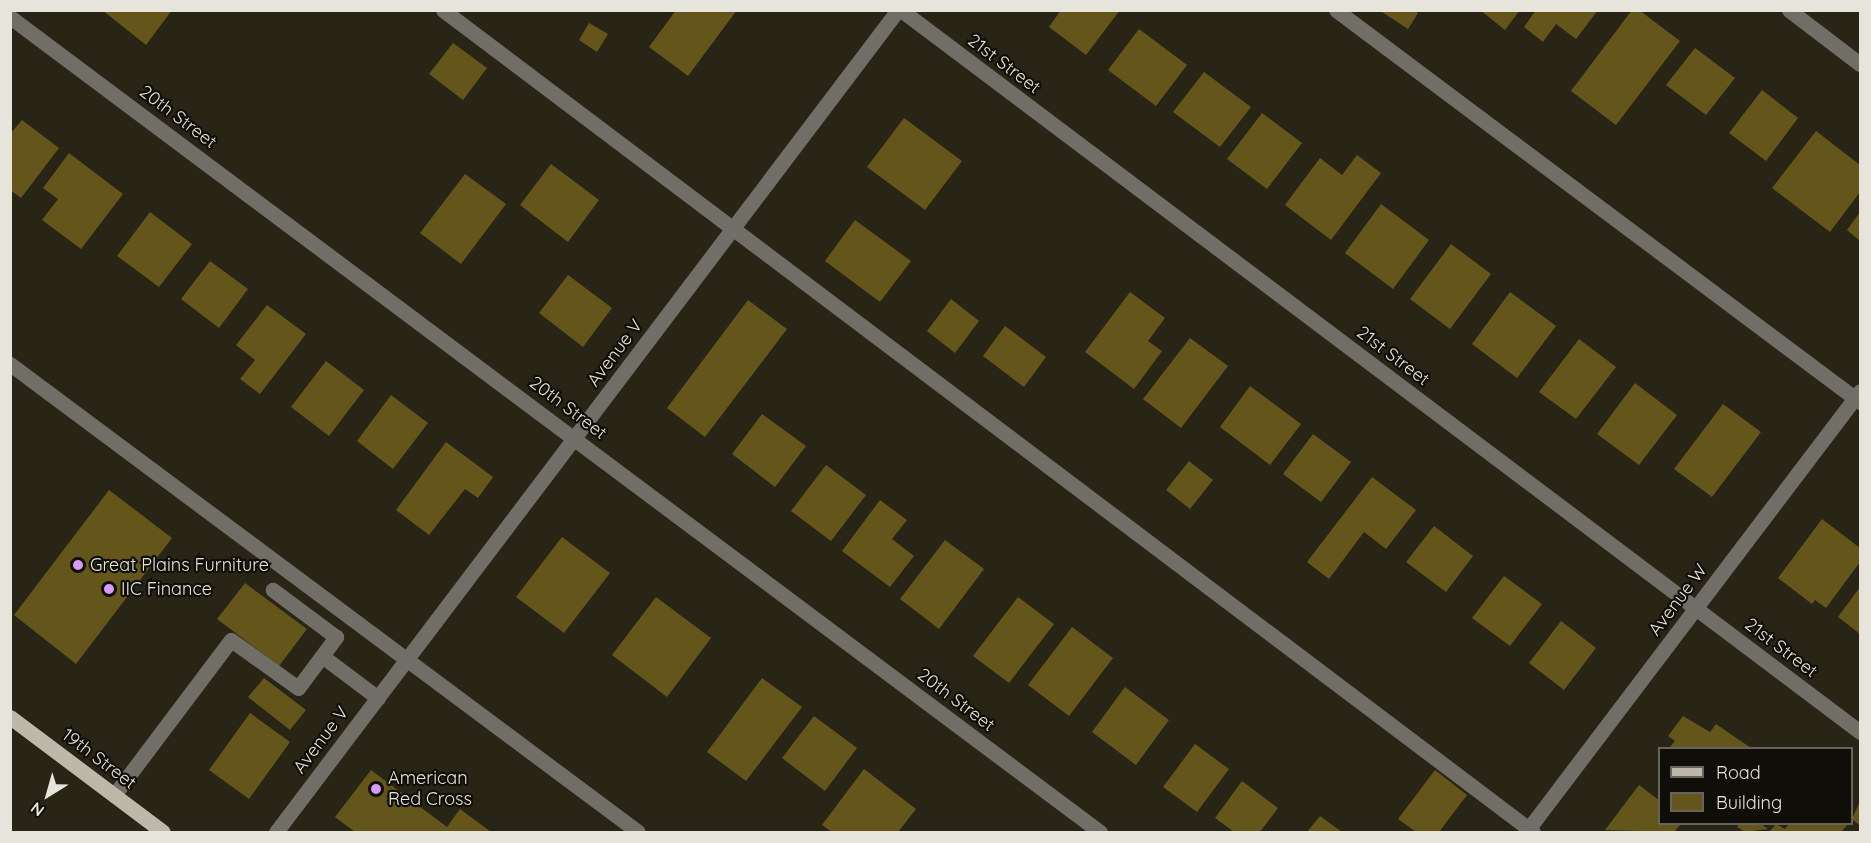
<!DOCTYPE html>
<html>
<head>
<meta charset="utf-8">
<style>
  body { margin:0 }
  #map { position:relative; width:1871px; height:843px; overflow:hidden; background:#292516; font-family:Quicksand,sans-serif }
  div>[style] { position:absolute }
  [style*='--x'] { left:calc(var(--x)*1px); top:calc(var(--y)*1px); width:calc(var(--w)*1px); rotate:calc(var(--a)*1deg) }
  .building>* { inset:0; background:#64551b }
  .minor>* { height:15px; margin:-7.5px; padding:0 7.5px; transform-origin:7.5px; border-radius:7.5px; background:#706e67 }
  .major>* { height:15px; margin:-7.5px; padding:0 7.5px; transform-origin:7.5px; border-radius:7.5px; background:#bdb8a9 }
  .dots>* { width:16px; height:16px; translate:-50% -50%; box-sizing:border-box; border:3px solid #100e08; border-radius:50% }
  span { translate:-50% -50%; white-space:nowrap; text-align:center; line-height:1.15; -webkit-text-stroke:4.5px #100e08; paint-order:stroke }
  .street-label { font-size:18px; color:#e7e4db }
  .poi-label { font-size:18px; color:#e7e4db }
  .left { translate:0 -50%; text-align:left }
  .frame { position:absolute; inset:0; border:12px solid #e7e4db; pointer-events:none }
  .legend { position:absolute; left:1658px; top:747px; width:195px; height:78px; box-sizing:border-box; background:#100e08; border:2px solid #66645c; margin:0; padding:8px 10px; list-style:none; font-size:18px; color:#e7e4db }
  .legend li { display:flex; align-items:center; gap:12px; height:30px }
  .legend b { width:30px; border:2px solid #66645c }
  .north { position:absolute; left:18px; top:765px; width:60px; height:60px; -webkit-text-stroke:4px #100e08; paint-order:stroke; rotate:217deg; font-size:16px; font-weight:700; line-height:24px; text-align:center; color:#e7e4db }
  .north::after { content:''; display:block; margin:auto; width:21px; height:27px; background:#e7e4db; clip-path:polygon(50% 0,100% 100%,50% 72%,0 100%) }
</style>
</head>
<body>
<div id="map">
  <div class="building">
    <i style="clip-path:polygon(102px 10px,172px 10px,146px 45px)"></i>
    <i style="clip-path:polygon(676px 10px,737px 10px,688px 76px,649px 47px)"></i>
    <i style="clip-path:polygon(1061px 10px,1120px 10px,1086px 55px,1049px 27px)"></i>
    <i style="clip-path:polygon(1379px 10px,1413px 10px,1418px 13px,1408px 29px)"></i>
    <i style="clip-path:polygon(1480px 10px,1520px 10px,1505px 30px)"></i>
    <i style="clip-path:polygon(1536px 10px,1598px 10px,1576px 39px,1556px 24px,1543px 42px,1524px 27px)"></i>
    <i style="clip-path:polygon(1632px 10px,1639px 10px,1680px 41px,1616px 125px,1571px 91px)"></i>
    <i style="clip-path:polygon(589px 23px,608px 34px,597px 52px,579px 40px)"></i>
    <i style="clip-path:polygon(1139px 29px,1187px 65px,1156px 106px,1108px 70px)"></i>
    <i style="clip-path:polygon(453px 43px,487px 68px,463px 100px,429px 74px)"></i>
    <i style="clip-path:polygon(1695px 48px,1735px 78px,1706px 115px,1666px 85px)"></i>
    <i style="clip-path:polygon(1204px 72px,1251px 107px,1220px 147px,1173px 112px)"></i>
    <i style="clip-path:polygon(1762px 90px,1798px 118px,1766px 161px,1729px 133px)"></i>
    <i style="clip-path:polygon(1262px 113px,1302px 143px,1267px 189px,1227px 159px)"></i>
    <i style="clip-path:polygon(904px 118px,962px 161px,925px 210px,867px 167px)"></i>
    <i style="clip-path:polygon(22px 120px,59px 148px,21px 198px,10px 190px,10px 134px)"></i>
    <i style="clip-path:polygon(1816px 131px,1860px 165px,1860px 192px,1830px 232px,1772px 188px)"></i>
    <i style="clip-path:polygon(69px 153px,123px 194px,81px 249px,42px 220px,58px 199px,43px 188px)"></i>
    <i style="clip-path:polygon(1357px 155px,1381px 173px,1331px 240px,1285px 205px,1320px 158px,1342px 175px)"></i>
    <i style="clip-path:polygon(551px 164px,599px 200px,568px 242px,520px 205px)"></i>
    <i style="clip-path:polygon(465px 174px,506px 204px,461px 264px,420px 233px)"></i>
    <i style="clip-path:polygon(1381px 204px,1429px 240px,1393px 289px,1345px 253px)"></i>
    <i style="clip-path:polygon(150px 212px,192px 244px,159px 287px,117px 256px)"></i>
    <i style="clip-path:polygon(1860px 212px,1860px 241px,1847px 230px)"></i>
    <i style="clip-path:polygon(855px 220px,911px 261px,880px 302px,825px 261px)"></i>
    <i style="clip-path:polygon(1451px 244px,1491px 274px,1450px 329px,1410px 299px)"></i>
    <i style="clip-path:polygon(210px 261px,248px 289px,219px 328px,181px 299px)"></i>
    <i style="clip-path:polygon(568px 275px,612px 308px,583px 347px,539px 313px)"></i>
    <i style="clip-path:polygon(1130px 292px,1165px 318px,1148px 341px,1162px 351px,1134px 389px,1085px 352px)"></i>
    <i style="clip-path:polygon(1510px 292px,1556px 326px,1517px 378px,1472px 344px)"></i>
    <i style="clip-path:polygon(951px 299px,979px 321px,955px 353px,927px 331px)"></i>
    <i style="clip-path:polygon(748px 300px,787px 329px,705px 437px,667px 408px)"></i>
    <i style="clip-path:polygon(267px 305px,306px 334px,260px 394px,240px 379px,255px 360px,236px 345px)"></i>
    <i style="clip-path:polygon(1005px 326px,1046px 357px,1024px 387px,983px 356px)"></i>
    <i style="clip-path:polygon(1190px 338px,1228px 366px,1181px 428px,1143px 399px)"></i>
    <i style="clip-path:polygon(1579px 339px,1616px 367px,1576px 419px,1539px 392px)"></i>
    <i style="clip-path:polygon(326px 361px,364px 390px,329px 436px,291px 407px)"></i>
    <i style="clip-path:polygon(1635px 383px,1677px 415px,1639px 465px,1597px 434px)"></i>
    <i style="clip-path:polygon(1250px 386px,1301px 424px,1270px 465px,1220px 427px)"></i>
    <i style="clip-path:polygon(391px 395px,428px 423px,393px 469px,357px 441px)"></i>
    <i style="clip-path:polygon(1723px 404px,1761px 432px,1712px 497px,1674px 469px)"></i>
    <i style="clip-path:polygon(762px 414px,806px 446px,775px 487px,732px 454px)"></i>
    <i style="clip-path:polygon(1313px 434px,1351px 462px,1321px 502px,1283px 474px)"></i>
    <i style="clip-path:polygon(446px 442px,493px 477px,478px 498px,465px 489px,429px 535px,396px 510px)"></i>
    <i style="clip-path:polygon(1189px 461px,1213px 480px,1190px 509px,1166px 490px)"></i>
    <i style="clip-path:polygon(826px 465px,866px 495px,831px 541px,791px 511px)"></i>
    <i style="clip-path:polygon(1372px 477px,1416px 510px,1386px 549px,1364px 532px,1329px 579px,1307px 562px)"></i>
    <i style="clip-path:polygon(109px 490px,172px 538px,76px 664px,14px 615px)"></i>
    <i style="clip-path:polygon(880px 500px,907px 520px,892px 539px,914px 556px,890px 587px,842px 551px)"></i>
    <i style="clip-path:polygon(1822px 519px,1860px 548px,1860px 562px,1826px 608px,1815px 600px,1812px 604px,1778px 578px)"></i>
    <i style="clip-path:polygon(1434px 526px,1473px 556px,1446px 592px,1406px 562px)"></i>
    <i style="clip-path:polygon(562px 537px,610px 573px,564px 633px,516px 597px)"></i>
    <i style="clip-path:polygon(945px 540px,984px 569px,939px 629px,900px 599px)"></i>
    <i style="clip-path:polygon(1504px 576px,1542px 604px,1510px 646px,1472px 618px)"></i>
    <i style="clip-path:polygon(245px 583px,307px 629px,279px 666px,217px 619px)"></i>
    <i style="clip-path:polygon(1860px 587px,1860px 634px,1838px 617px)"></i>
    <i style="clip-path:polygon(656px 597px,711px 638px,667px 697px,612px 655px)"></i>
    <i style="clip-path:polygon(1018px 597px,1054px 624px,1009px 683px,973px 656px)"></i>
    <i style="clip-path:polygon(1561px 621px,1596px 648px,1564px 690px,1529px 663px)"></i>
    <i style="clip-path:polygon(1072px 627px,1113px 658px,1069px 716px,1028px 685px)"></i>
    <i style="clip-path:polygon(264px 678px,306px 710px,290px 730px,248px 697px)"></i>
    <i style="clip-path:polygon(762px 678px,802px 707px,746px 781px,707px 752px)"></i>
    <i style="clip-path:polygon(1125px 687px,1169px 720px,1136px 765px,1092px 732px)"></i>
    <i style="clip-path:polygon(250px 713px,290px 742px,249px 799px,209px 770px)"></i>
    <i style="clip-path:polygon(814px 716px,857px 748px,825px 791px,782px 758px)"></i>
    <i style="clip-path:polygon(1683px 716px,1710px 732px,1716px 724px,1751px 748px,1669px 748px,1675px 741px,1668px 736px)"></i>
    <i style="clip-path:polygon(1195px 744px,1229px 769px,1197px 812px,1163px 787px)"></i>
    <i style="clip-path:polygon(864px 769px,916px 809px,898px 832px,832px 832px,822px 825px)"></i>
    <i style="clip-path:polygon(371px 770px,447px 827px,460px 809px,491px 832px,355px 832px,335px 817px)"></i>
    <i style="clip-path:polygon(1435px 770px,1467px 795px,1439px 832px,1416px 832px,1398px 819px)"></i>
    <i style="clip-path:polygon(1242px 781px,1278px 808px,1260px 832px,1234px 832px,1215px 818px)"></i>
    <i style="clip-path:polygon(1639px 785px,1660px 801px,1660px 824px,1681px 824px,1674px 832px,1605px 830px)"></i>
    <i style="clip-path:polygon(1860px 801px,1860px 826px,1852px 819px)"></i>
    <i style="clip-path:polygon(1320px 816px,1342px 832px,1307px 832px)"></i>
    <i style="clip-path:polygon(1739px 824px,1761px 824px,1768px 829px,1745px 832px,1737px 827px)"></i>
    <i style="clip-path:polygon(1776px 824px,1785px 829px,1789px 824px,1848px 824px,1841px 832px,1769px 832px)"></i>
  </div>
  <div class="minor">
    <i style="--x:443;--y:10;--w:1365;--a:37.02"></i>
    <i style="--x:901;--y:10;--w:1200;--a:36.97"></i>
    <i style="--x:1336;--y:10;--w:654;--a:36.8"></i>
    <i style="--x:1789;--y:10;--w:89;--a:37.3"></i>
    <i style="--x:10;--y:17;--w:1361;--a:36.79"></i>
    <i style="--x:10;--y:364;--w:783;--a:36.69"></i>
    <i style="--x:322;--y:656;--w:70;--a:36.9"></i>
    <i style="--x:114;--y:795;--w:194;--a:-53"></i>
    <i style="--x:231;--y:640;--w:82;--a:35.6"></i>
    <i style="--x:298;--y:688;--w:64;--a:-53.3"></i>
    <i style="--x:336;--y:637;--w:79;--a:-143.3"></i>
    <i style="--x:276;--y:832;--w:1031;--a:-52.89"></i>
    <i style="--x:1526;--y:832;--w:553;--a:-52.86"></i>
  </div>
  <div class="major">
    <i style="--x:10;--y:717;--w:191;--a:36.9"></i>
  </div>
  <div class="dots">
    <i style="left:78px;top:565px;background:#d79bf9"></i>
    <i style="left:109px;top:589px;background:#d79bf9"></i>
    <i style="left:376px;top:789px;background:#d79bf9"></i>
  </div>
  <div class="street-label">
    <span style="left:1004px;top:64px;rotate:37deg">21st Street</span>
    <span style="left:178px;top:117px;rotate:37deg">20th Street</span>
    <span style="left:615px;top:353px;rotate:-53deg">Avenue V</span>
    <span style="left:1393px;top:356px;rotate:37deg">21st Street</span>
    <span style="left:568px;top:408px;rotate:37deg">20th Street</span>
    <span style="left:1678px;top:600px;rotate:-53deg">Avenue W</span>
    <span style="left:1781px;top:648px;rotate:37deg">21st Street</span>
    <span style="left:956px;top:700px;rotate:37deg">20th Street</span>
    <span style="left:321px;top:740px;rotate:-53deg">Avenue V</span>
    <span style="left:99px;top:759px;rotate:37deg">19th Street</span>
  </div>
  <div class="poi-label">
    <span class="left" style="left:90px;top:565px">Great Plains Furniture</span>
    <span class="left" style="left:121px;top:589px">IIC Finance</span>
    <span class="left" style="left:388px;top:789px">American<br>Red Cross</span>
  </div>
  <div class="frame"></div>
  <ul class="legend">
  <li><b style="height:8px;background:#bdb8a9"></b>Road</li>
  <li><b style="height:16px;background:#64551b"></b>Building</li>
  </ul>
  <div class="north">N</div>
</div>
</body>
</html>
